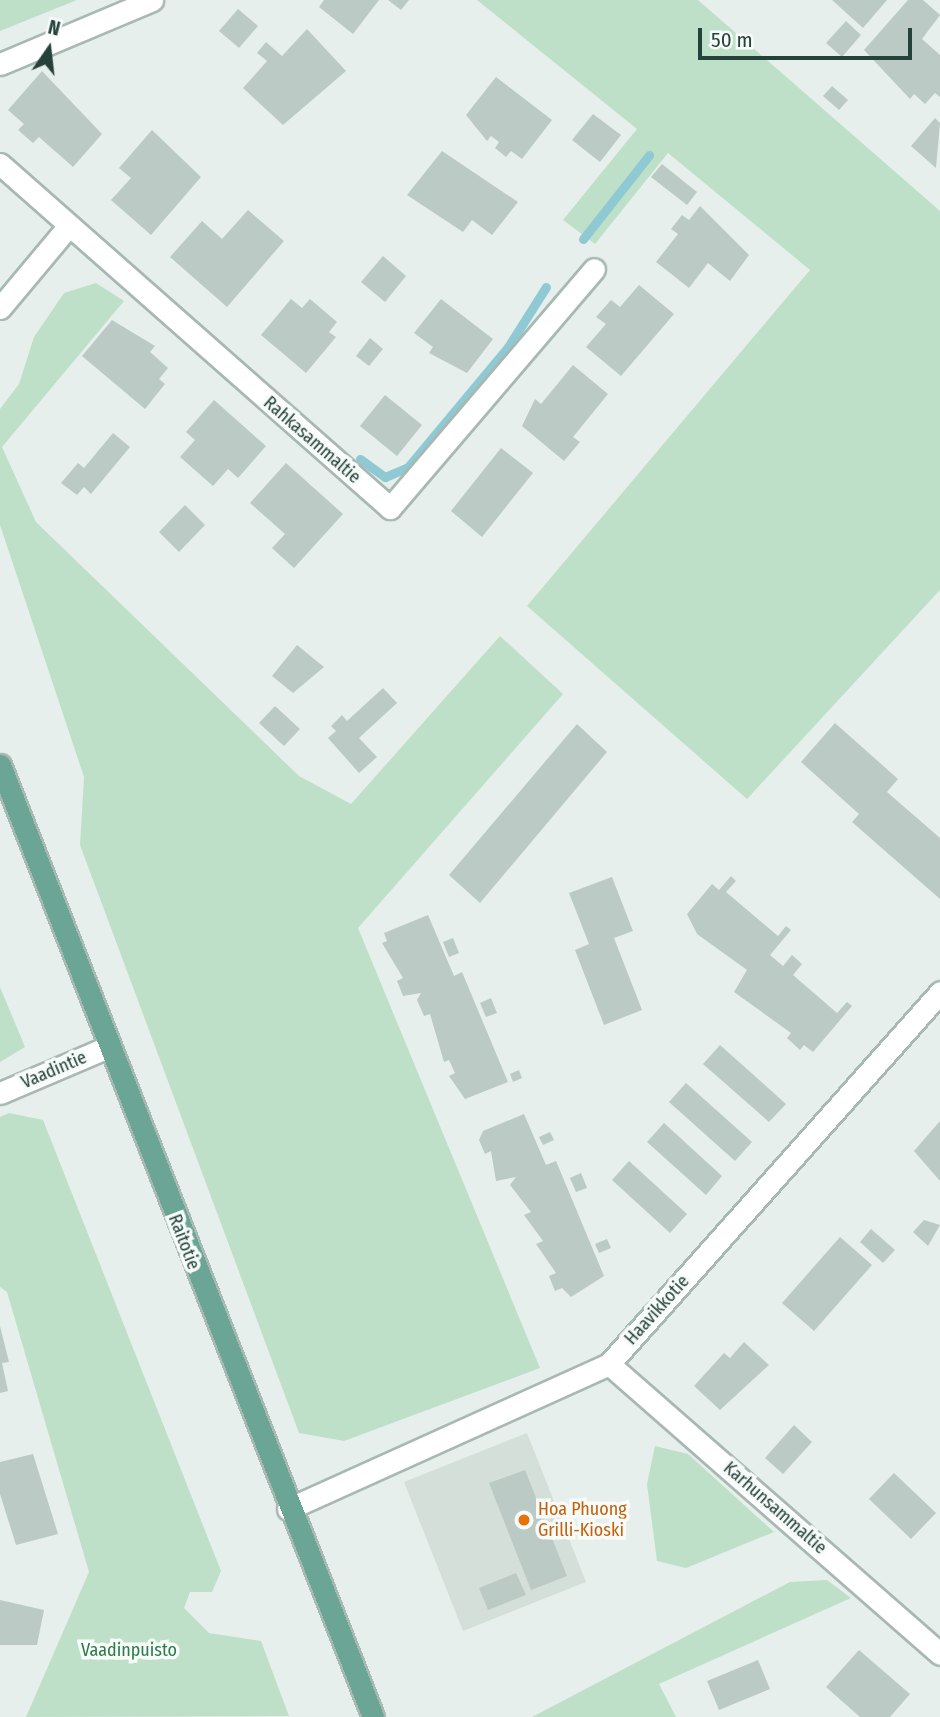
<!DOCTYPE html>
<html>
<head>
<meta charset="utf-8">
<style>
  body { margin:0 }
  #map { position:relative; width:940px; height:1717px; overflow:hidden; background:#e6efeb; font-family:"Fira Sans Condensed",sans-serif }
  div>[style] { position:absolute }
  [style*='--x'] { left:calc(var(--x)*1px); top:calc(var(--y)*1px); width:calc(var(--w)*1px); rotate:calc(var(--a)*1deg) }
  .built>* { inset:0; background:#d4dfda }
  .green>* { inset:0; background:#bfe0c8 }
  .stream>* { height:9px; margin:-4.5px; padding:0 4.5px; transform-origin:4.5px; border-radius:4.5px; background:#8ec9d4 }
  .building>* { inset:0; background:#bbcac4 }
  .roads { filter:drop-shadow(2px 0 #a8b8b2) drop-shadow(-2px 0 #a8b8b2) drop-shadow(0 2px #a8b8b2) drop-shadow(0 -2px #a8b8b2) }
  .minor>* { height:21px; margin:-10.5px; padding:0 10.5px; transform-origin:10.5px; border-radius:10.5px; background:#fff }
  .major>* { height:21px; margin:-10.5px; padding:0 10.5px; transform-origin:10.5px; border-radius:10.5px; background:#6aa596 }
  .dots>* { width:19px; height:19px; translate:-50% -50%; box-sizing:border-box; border:4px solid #f7fbf9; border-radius:50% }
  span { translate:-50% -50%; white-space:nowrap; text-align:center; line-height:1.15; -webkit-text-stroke:7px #f7fbf9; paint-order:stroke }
  .street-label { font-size:18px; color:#24423a }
  .food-label { font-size:18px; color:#c56008 }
  .left { translate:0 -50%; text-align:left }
  .park-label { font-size:18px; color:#2d7a4b }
  .north { position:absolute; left:14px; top:14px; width:70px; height:70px; -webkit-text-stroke:5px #f7fbf9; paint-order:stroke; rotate:14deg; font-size:19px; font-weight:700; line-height:28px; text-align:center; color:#24423a }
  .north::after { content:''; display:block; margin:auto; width:24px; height:32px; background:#24423a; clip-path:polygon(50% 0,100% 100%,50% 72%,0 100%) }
  .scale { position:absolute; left:698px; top:28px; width:214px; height:32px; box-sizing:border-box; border:4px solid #24423a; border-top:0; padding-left:9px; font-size:21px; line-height:24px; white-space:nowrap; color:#24423a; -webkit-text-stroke:5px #f7fbf9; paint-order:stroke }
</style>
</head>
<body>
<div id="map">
  <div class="built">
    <i style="clip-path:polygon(527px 1433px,586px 1582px,463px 1631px,404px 1482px)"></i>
  </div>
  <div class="green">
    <i style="clip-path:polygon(0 0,77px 0,0 31px)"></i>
    <i style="clip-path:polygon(477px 0,698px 0,940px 211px,940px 590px,747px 799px,527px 606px,810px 270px,668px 153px,595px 244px,563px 220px,637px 129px)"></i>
    <i style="clip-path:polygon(96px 283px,124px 301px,2px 447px,36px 522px,299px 776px,351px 804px,500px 636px,563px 694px,358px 928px,540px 1368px,344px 1441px,299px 1433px,80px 845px,84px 777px,0 525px,0 409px,19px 384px,34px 337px,64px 293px)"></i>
    <i style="clip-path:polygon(0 987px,25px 1047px,0 1062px)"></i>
    <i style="clip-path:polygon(9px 1113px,43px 1120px,221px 1571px,212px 1592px,190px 1592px,184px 1608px,209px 1633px,261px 1641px,289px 1716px,26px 1717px,89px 1572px,7px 1292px,0 1287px,0 1117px)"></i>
    <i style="clip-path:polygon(655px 1446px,688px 1454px,774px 1532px,686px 1568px,657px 1561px,647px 1484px)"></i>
    <i style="clip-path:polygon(827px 1580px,851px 1598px,659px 1684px,676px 1717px,532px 1717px,790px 1582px)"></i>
  </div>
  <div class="stream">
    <i style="--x:583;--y:239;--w:107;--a:-51.8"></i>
    <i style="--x:360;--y:459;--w:31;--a:36"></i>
    <i style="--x:385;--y:477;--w:25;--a:-23"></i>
    <i style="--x:408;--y:467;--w:156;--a:-50.2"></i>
    <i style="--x:508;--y:347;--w:71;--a:-57.7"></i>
  </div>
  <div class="building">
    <i style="clip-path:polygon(324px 0,379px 0,353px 34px,319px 7px)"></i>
    <i style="clip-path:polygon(388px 0,409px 0,401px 10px)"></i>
    <i style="clip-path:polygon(832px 0,887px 0,863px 28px)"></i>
    <i style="clip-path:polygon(908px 0,923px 0,940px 15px,922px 39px,940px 55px,940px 97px,935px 93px,925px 104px,914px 94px,910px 99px,864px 50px)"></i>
    <i style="clip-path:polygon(238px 9px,258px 26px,239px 48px,219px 31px)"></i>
    <i style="clip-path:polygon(846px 21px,861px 35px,842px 57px,826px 43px)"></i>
    <i style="clip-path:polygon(307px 29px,346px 71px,283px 125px,243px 88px,267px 61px,257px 53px,266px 42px,282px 56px)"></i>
    <i style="clip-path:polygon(42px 71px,102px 134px,73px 167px,39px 137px,33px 143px,18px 130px,24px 124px,8px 110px)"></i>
    <i style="clip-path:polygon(496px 77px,552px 120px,522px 159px,511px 151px,506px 157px,495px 148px,499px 142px,491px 136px,487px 141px,466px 115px)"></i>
    <i style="clip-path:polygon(832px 86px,848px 100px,839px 110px,823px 96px)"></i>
    <i style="clip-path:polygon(593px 114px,621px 135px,600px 162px,572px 140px)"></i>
    <i style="clip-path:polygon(935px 118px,940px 123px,936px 168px,911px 146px)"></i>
    <i style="clip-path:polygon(152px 130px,201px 177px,151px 235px,111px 200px,131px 178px,119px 168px)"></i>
    <i style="clip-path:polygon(442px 151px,518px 202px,492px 235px,472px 220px,463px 232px,407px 195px)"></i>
    <i style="clip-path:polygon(662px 164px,697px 192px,687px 205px,651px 177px)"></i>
    <i style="clip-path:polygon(700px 206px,749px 255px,730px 281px,708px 263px,689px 288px,656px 262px,678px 234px,671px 229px,682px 215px,689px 220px)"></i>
    <i style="clip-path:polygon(248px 210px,284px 241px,227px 307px,170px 257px,202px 221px,222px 239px)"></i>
    <i style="clip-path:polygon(383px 256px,406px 276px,385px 302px,361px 282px)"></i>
    <i style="clip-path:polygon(639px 285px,674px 314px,621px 376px,586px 347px,606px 324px,596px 317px,611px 300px,620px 307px)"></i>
    <i style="clip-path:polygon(291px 299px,302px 308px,310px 299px,337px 322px,329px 332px,336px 337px,306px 373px,261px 335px)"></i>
    <i style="clip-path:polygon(441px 299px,493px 339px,467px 373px,429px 353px,433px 347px,414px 333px)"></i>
    <i style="clip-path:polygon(112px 320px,155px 346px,150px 352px,168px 368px,159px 379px,165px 384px,145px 409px,82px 356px)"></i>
    <i style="clip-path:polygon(370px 338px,383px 349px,369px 366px,356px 356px)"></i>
    <i style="clip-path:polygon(573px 365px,608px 394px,573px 437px,580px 442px,564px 461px,522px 426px,535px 399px,541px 404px)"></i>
    <i style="clip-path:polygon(385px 395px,422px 425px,397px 456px,360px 426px)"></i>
    <i style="clip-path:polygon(214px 400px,266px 446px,238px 478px,228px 469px,213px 486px,180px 457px,195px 440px,186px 432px)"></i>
    <i style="clip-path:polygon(113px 433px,130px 447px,91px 494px,84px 487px,77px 495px,61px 483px,78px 463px,84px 468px)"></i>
    <i style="clip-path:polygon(501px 448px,533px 473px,482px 537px,451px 511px)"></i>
    <i style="clip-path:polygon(286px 463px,343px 514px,294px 568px,272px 548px,285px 534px,250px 503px)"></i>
    <i style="clip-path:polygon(185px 505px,205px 525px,179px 552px,159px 532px)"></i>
    <i style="clip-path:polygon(297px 645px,324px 667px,293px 693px,272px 676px)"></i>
    <i style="clip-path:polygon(383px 688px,397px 703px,359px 738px,377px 757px,359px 773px,328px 738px,336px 731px,331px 726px,342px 715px,347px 721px)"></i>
    <i style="clip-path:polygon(275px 706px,300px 729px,284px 746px,259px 723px)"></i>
    <i style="clip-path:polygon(835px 723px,898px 779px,887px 792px,940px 838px,940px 899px,852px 822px,859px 814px,801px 762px)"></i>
    <i style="clip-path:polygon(577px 724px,607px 752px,480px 903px,449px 875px)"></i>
    <i style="clip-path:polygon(731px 876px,736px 881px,726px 892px,778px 936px,786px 926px,791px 930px,770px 955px,783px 966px,792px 955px,802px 964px,793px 975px,837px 1013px,847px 1002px,852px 1006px,813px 1052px,804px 1045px,800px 1050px,787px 1038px,791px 1033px,734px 992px,747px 970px,697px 934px,687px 914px,712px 884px,719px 890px)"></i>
    <i style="clip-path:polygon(612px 877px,633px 931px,614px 938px,642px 1010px,604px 1025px,575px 950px,589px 944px,569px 893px)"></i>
    <i style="clip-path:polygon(428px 915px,454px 976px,462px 972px,508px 1082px,465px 1099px,449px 1076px,455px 1073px,449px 1060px,444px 1062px,430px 1014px,424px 1016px,417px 1000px,421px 993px,403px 996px,397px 981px,403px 978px,382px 943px,387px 941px,384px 933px)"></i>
    <i style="clip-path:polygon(453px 938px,459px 953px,449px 957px,443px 942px)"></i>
    <i style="clip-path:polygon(491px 998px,497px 1013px,486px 1017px,480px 1003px)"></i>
    <i style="clip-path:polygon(720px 1045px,786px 1104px,769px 1122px,703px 1064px)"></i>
    <i style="clip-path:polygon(519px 1070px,522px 1078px,513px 1082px,510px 1074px)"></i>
    <i style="clip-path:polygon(686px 1083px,752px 1142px,735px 1161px,669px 1102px)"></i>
    <i style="clip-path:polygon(524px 1114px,546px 1165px,556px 1161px,604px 1276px,571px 1297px,562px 1288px,555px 1291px,549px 1276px,556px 1273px,536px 1244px,543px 1241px,524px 1215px,531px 1212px,510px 1185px,516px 1177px,496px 1181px,491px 1151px,485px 1154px,479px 1140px,483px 1131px)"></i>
    <i style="clip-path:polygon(940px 1121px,940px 1181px,914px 1151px)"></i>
    <i style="clip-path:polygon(664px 1123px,722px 1176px,706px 1195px,647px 1142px)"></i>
    <i style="clip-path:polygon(550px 1132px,554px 1140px,543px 1145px,539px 1137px)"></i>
    <i style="clip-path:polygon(629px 1161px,687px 1214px,670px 1233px,612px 1180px)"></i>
    <i style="clip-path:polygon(581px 1173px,587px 1188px,576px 1192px,570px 1178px)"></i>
    <i style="clip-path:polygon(924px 1220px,940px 1225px,928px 1246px,913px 1232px)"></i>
    <i style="clip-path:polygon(871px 1229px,895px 1250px,883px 1263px,860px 1242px)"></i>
    <i style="clip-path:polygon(840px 1237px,872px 1265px,814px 1331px,782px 1303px)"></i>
    <i style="clip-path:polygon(607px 1239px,611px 1248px,599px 1253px,595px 1244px)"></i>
    <i style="clip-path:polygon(0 1326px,9px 1362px,2px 1363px,8px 1391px,0 1393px)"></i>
    <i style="clip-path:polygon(744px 1342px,769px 1365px,720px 1410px,694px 1386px,724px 1353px,730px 1358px)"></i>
    <i style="clip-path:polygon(794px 1425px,812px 1442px,783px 1474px,765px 1458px)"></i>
    <i style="clip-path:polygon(33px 1454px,58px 1534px,16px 1545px,0 1494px,0 1462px)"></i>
    <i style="clip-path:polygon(525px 1470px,567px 1576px,531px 1590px,489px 1483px)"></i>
    <i style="clip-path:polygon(894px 1473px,936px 1513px,911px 1539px,869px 1499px)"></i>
    <i style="clip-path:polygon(516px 1573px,526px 1595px,488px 1610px,479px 1588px)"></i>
    <i style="clip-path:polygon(0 1600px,44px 1610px,37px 1645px,0 1645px)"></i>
    <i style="clip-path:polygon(859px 1650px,910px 1694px,890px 1717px,860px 1717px,826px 1687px)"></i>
    <i style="clip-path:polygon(758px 1660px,770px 1689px,719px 1710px,707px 1681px)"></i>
  </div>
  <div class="roads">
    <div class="minor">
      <i style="--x:0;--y:64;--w:165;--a:-22.8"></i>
      <i style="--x:0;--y:164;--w:520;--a:41.41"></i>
      <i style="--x:390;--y:508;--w:314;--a:-49.5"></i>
      <i style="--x:0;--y:308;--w:103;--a:-50.1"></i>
      <i style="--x:0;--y:1093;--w:117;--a:-23.1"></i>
      <i style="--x:609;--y:1364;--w:440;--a:41.2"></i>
      <i style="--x:288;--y:1509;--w:352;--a:-24.3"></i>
      <i style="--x:609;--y:1364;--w:498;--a:-48.3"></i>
    </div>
    <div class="major">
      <i style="--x:0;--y:765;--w:1022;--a:68.6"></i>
    </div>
  </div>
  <div class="dots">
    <i style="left:524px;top:1520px;background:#e8710a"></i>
  </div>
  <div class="street-label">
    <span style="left:312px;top:440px;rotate:41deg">Rahkasammaltie</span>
    <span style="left:54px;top:1070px;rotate:-23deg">Vaadintie</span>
    <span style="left:184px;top:1242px;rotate:69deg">Raitotie</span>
    <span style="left:657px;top:1310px;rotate:-48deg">Haavikkotie</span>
    <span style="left:775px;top:1508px;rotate:41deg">Karhunsammaltie</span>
  </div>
  <div class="food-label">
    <span class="left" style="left:538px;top:1520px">Hoa Phuong<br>Grilli-Kioski</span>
  </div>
  <div class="park-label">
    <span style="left:129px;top:1650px">Vaadinpuisto</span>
  </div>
  <div class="north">N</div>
  <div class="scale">50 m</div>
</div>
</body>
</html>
